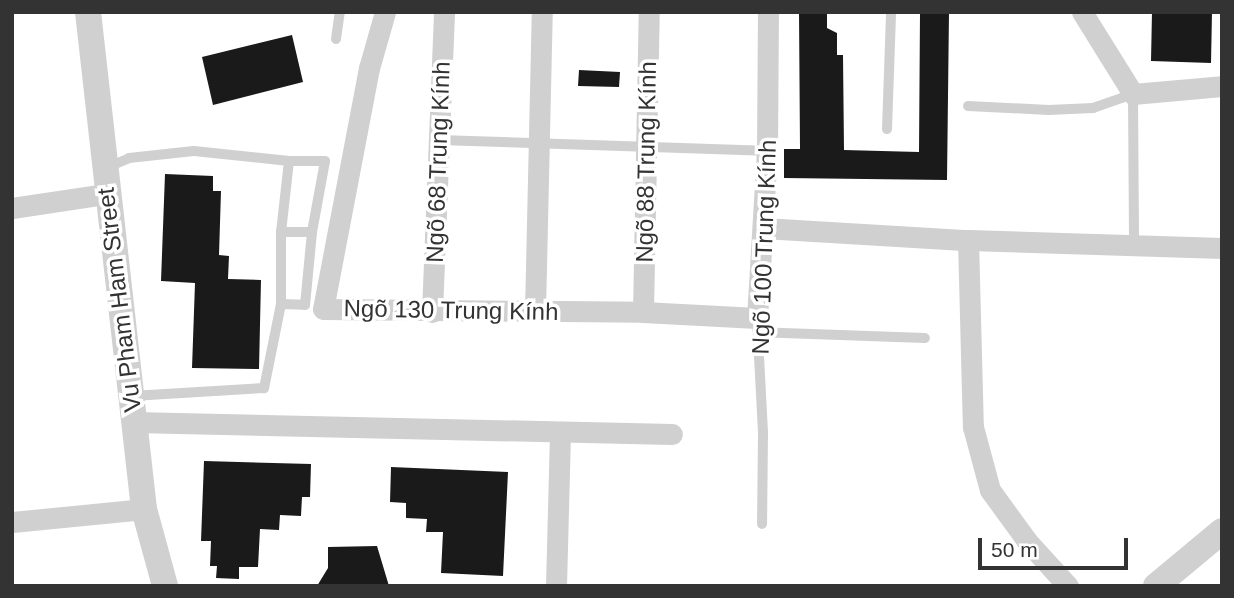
<!DOCTYPE html>
<html>
<head>
<meta charset="utf-8">
<style>
  body { margin:0 }
  #map { position:relative; width:1234px; height:598px; overflow:hidden; background:#fff; font-family:Arial,sans-serif }
  div>[style] { position:absolute }
  [style*='--x'] { left:calc(var(--x)*1px); top:calc(var(--y)*1px); width:calc(var(--w)*1px); rotate:calc(var(--a)*1deg) }
  .building>* { inset:0; background:#1a1a1a }
  .service>* { height:10px; margin:-5px; padding:0 5px; transform-origin:5px; border-radius:5px; background:#d0d0d0 }
  .minor>* { height:21px; margin:-10.5px; padding:0 10.5px; transform-origin:10.5px; border-radius:10.5px; background:#d0d0d0 }
  .tertiary>* { height:26px; margin:-13px; padding:0 13px; transform-origin:13px; border-radius:13px; background:#d0d0d0 }
  span { translate:-50% -50%; white-space:nowrap; text-align:center; line-height:1.15; -webkit-text-stroke:7px #fff; paint-order:stroke }
  .street-label { font-size:24px; color:#333 }
  .frame { position:absolute; inset:0; border:14px solid #333; pointer-events:none }
  .scale { position:absolute; left:978px; top:538px; width:150px; height:32px; box-sizing:border-box; border:4px solid #333; border-top:0; padding-left:9px; font-size:21px; line-height:24px; white-space:nowrap; color:#333; -webkit-text-stroke:5px #fff; paint-order:stroke }
</style>
</head>
<body>
<div id="map">
  <div class="building">
    <i style="clip-path:polygon(799px 12px,827px 12px,827px 28px,837px 33px,837px 55px,843px 55px,844px 150px,919px 152px,920px 12px,949px 12px,947px 180px,784px 178px,784px 149px,800px 149px)"></i>
    <i style="clip-path:polygon(1152px 12px,1212px 12px,1211px 63px,1151px 61px)"></i>
    <i style="clip-path:polygon(292px 35px,303px 82px,213px 105px,202px 57px)"></i>
    <i style="clip-path:polygon(579px 70px,620px 72px,619px 87px,578px 86px)"></i>
    <i style="clip-path:polygon(165px 174px,213px 176px,213px 191px,221px 191px,219px 255px,229px 256px,228px 279px,261px 280px,259px 369px,192px 368px,195px 283px,161px 281px)"></i>
    <i style="clip-path:polygon(204px 461px,311px 464px,310px 497px,302px 497px,301px 516px,280px 515px,279px 530px,260px 529px,258px 567px,239px 567px,239px 579px,216px 578px,217px 566px,210px 566px,211px 541px,201px 541px)"></i>
    <i style="clip-path:polygon(391px 467px,508px 472px,503px 576px,441px 573px,443px 532px,426px 532px,427px 519px,406px 518px,406px 503px,390px 502px)"></i>
    <i style="clip-path:polygon(377px 546px,389px 586px,317px 586px,328px 568px,328px 547px)"></i>
  </div>
  <div class="service">
    <i style="--x:336;--y:39;--w:27;--a:-82"></i>
    <i style="--x:968;--y:106;--w:81;--a:2.8"></i>
    <i style="--x:1049;--y:110;--w:44;--a:-2.6"></i>
    <i style="--x:1093;--y:108;--w:42;--a:-19.3"></i>
    <i style="--x:1133;--y:94;--w:152;--a:89.6"></i>
    <i style="--x:887;--y:129;--w:117;--a:-88"></i>
    <i style="--x:439;--y:140;--w:328;--a:1.9"></i>
    <i style="--x:106;--y:168;--w:25;--a:-23"></i>
    <i style="--x:129;--y:158;--w:65;--a:-6.1"></i>
    <i style="--x:194;--y:151;--w:96;--a:6"></i>
    <i style="--x:289;--y:161;--w:71;--a:96.4"></i>
    <i style="--x:281;--y:232;--w:72;--a:90"></i>
    <i style="--x:281;--y:304;--w:86;--a:101.4"></i>
    <i style="--x:264;--y:388;--w:132;--a:176.5"></i>
    <i style="--x:281;--y:232;--w:31;--a:0"></i>
    <i style="--x:281;--y:304;--w:24;--a:2"></i>
    <i style="--x:305;--y:305;--w:73;--a:-84.5"></i>
    <i style="--x:312;--y:232;--w:72;--a:-79.6"></i>
    <i style="--x:325;--y:161;--w:36;--a:180"></i>
    <i style="--x:757;--y:318;--w:115;--a:87"></i>
    <i style="--x:763;--y:433;--w:91;--a:90.6"></i>
    <i style="--x:758;--y:332;--w:167;--a:2.1"></i>
  </div>
  <div class="minor">
    <i style="--x:385;--y:12;--w:58;--a:105.9"></i>
    <i style="--x:369;--y:68;--w:245;--a:100.8"></i>
    <i style="--x:323;--y:309;--w:320;--a:0.5"></i>
    <i style="--x:643;--y:312;--w:114;--a:3"></i>
    <i style="--x:757;--y:318;--w:167;--a:-86.6"></i>
    <i style="--x:767;--y:151;--w:139;--a:-89.6"></i>
    <i style="--x:1082;--y:12;--w:97;--a:58.1"></i>
    <i style="--x:1133;--y:94;--w:89;--a:-5.1"></i>
    <i style="--x:12;--y:208;--w:95;--a:-8.5"></i>
    <i style="--x:763;--y:228;--w:205;--a:3.4"></i>
    <i style="--x:968;--y:240;--w:254;--a:1.8"></i>
    <i style="--x:968;--y:240;--w:187;--a:88.5"></i>
    <i style="--x:973;--y:427;--w:65;--a:74.9"></i>
    <i style="--x:990;--y:490;--w:63;--a:54"></i>
    <i style="--x:1027;--y:541;--w:61;--a:47.7"></i>
    <i style="--x:535;--y:311;--w:299;--a:-88.7"></i>
    <i style="--x:432;--y:312;--w:300;--a:-87.7"></i>
    <i style="--x:643;--y:312;--w:300;--a:-88.9"></i>
    <i style="--x:133;--y:422;--w:539;--a:1.28"></i>
    <i style="--x:12;--y:522;--w:133;--a:-5.6"></i>
    <i style="--x:556;--y:586;--w:152;--a:-88.5"></i>
  </div>
  <div class="tertiary">
    <i style="--x:88;--y:12;--w:500;--a:83.57"></i>
    <i style="--x:144;--y:509;--w:80;--a:74.7"></i>
    <i style="--x:1156;--y:586;--w:86;--a:-39.8"></i>
  </div>
  <div class="street-label">
    <span style="left:438px;top:162px;rotate:-88deg">Ngõ 68 Trung Kính</span>
    <span style="left:646px;top:162px;rotate:-89deg">Ngõ 88 Trung Kính</span>
    <span style="left:764px;top:247px;rotate:-88deg">Ngõ 100 Trung Kính</span>
    <span style="left:119px;top:300px;rotate:-97deg">Vu Pham Ham Street</span>
    <span style="left:451px;top:310px;rotate:1deg">Ngõ 130 Trung Kính</span>
  </div>
  <div class="frame"></div>
  <div class="scale">50 m</div>
</div>
</body>
</html>
